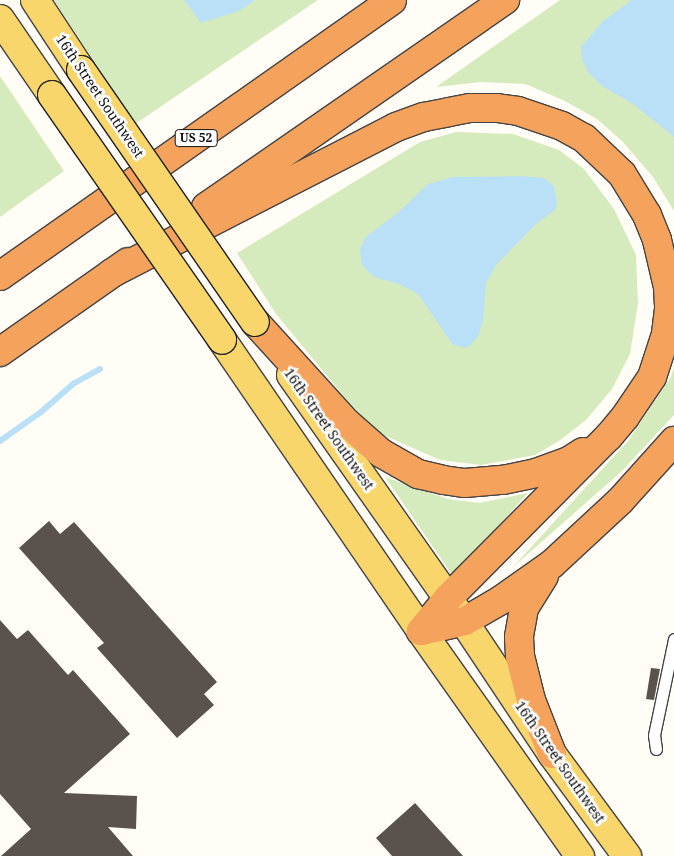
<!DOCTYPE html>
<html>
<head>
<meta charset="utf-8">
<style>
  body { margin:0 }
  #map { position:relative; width:674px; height:856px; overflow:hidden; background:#fffdf5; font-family:"Noto Serif",serif }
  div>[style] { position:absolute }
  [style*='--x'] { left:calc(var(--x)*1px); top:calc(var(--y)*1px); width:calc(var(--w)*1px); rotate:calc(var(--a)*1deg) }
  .green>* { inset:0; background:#d5ebbd }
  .water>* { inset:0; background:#b9e0f7 }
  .stream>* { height:6px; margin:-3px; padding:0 3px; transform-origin:3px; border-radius:3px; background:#b9e0f7 }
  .building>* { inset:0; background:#5a524d }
  .roads { filter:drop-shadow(1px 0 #444) drop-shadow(-1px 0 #444) drop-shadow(0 1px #444) drop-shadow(0 -1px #444) }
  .lane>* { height:11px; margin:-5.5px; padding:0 5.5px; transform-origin:5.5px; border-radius:5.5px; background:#fff }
  .primary>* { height:28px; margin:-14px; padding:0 14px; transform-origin:14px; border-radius:14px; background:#f9d66b }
  .highway>* { height:28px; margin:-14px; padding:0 14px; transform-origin:14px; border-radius:14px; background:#f5a25d }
  .bridges { filter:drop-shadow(1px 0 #222) drop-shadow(-1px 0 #222) drop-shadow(0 1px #222) drop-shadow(0 -1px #222) }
  .primary-bridge>* { height:28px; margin:-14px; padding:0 14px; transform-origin:14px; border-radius:14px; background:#f9d66b }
  span { translate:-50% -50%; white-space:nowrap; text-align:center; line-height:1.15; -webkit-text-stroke:5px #fff; paint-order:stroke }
  .shield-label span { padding:1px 4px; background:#fff; border:1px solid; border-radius:4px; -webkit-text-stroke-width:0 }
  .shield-label { font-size:12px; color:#111; font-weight:700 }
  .street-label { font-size:14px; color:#111 }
</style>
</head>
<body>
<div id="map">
  <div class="green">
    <i style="clip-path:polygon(54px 0,318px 0,135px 124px)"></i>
    <i style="clip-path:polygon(560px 0,674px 0,674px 211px,653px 177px,623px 142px,597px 119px,563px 100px,525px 84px,481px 82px,436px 87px)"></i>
    <i style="clip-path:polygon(0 76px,64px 171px,0 217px)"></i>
    <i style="clip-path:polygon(456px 132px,513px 134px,559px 150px,584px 169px,614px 209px,636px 255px,638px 303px,630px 354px,612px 389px,586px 420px,559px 441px,535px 455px,481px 465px,440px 460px,379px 433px,347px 400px,276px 314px,237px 253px,420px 142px)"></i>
    <i style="clip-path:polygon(674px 367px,674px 415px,622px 471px,512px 568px,628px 441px,671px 377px)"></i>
    <i style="clip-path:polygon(385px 477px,448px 499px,479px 503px,528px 493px,453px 576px)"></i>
  </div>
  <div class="water">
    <i style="clip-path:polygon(184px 0,255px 0,239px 11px,201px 23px)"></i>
    <i style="clip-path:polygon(632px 0,674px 0,674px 137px,633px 104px,602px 86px,588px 72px,582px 59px,581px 47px,603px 21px)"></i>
    <i style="clip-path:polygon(519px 176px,544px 178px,554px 186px,557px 204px,554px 211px,537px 223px,497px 264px,486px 283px,483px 320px,478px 337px,467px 348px,453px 345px,418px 294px,399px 284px,374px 277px,362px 265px,360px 248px,366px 237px,401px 210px,428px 184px,453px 177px)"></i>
  </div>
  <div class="stream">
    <i style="--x:0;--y:441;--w:50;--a:-35.3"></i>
    <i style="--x:41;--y:412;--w:43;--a:-41.2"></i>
    <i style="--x:73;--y:384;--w:31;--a:-29"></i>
  </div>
  <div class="building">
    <i style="clip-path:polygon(49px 521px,60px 534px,74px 522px,217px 682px,204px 694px,214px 705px,177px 738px,97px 648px,104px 643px,19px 548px)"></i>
    <i style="clip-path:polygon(0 620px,17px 639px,28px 630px,68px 675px,73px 670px,130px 734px,64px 793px,137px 796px,136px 829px,108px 827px,133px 856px,1px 856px,31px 829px,0 794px)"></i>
    <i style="clip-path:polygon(651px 668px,660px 669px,654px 700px,646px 699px)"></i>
    <i style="clip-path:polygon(415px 803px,463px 856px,392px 856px,376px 838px)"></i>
  </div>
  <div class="roads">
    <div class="lane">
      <i style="--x:656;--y:749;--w:14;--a:-98"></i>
      <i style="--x:654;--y:735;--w:98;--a:-78.2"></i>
    </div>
    <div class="primary">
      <i style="--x:35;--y:0;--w:84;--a:56.7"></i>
      <i style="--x:0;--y:19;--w:92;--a:55.6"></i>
      <i style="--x:222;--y:340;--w:353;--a:55.6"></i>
      <i style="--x:421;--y:631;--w:276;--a:54.8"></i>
      <i style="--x:291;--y:375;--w:273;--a:54.9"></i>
      <i style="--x:448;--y:598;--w:187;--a:56.3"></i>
      <i style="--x:552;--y:754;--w:127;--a:53.7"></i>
    </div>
    <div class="highway">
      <i style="--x:206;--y:207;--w:364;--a:-34.7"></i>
      <i style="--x:112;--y:273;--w:319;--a:-27.2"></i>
      <i style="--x:396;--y:127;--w:30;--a:-20"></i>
      <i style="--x:424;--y:117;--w:25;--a:-11"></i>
      <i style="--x:449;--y:112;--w:21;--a:-11"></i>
      <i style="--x:470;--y:108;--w:27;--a:0"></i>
      <i style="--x:497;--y:108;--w:21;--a:8"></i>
      <i style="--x:518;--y:111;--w:46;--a:18.8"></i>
      <i style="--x:562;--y:126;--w:25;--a:29"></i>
      <i style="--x:584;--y:138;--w:52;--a:43.5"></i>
      <i style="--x:622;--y:174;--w:48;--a:58.6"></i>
      <i style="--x:647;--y:215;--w:27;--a:68"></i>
      <i style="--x:657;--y:240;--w:48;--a:76.8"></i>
      <i style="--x:668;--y:287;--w:22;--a:87"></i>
      <i style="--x:669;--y:309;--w:25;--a:97"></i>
      <i style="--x:666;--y:334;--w:45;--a:108"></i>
      <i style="--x:652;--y:377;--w:48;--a:124"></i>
      <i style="--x:625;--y:417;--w:26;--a:130"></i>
      <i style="--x:608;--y:437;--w:227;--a:134.8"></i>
      <i style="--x:448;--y:598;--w:43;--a:129.3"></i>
      <i style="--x:0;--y:276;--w:479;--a:-35.1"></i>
      <i style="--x:255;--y:322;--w:137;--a:47.7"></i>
      <i style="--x:347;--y:423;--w:45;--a:41.4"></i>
      <i style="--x:381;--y:453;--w:43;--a:29.6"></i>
      <i style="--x:418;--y:474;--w:26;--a:13"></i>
      <i style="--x:443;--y:480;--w:22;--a:8"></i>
      <i style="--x:465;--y:483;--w:38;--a:-5"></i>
      <i style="--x:503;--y:480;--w:34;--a:-12"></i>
      <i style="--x:536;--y:473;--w:33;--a:-20"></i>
      <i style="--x:567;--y:462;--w:19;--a:-32"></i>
      <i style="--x:0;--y:352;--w:156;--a:-35.1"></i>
      <i style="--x:544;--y:576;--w:38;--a:122"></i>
      <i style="--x:524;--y:608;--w:29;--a:100"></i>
      <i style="--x:519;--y:637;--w:19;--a:87"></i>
      <i style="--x:520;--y:656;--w:45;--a:76"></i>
      <i style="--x:531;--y:700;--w:58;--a:68.7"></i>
      <i style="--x:421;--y:631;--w:45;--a:-12.8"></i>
      <i style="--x:465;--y:621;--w:42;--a:-30.3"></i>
      <i style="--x:501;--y:600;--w:62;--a:-35.2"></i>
      <i style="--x:552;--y:564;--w:93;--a:-42.8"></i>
      <i style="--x:620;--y:501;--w:81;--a:-48"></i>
    </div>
  </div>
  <div class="bridges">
    <div class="primary-bridge">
      <i style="--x:81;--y:70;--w:306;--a:55.4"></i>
      <i style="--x:52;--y:95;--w:298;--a:55.2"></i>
    </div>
  </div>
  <div class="shield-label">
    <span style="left:196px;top:138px">US 52</span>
  </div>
  <div class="street-label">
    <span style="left:100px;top:96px;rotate:56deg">16th Street Southwest</span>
    <span style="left:329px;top:429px;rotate:55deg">16th Street Southwest</span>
    <span style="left:560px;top:762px;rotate:55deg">16th Street Southwest</span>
  </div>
</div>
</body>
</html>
